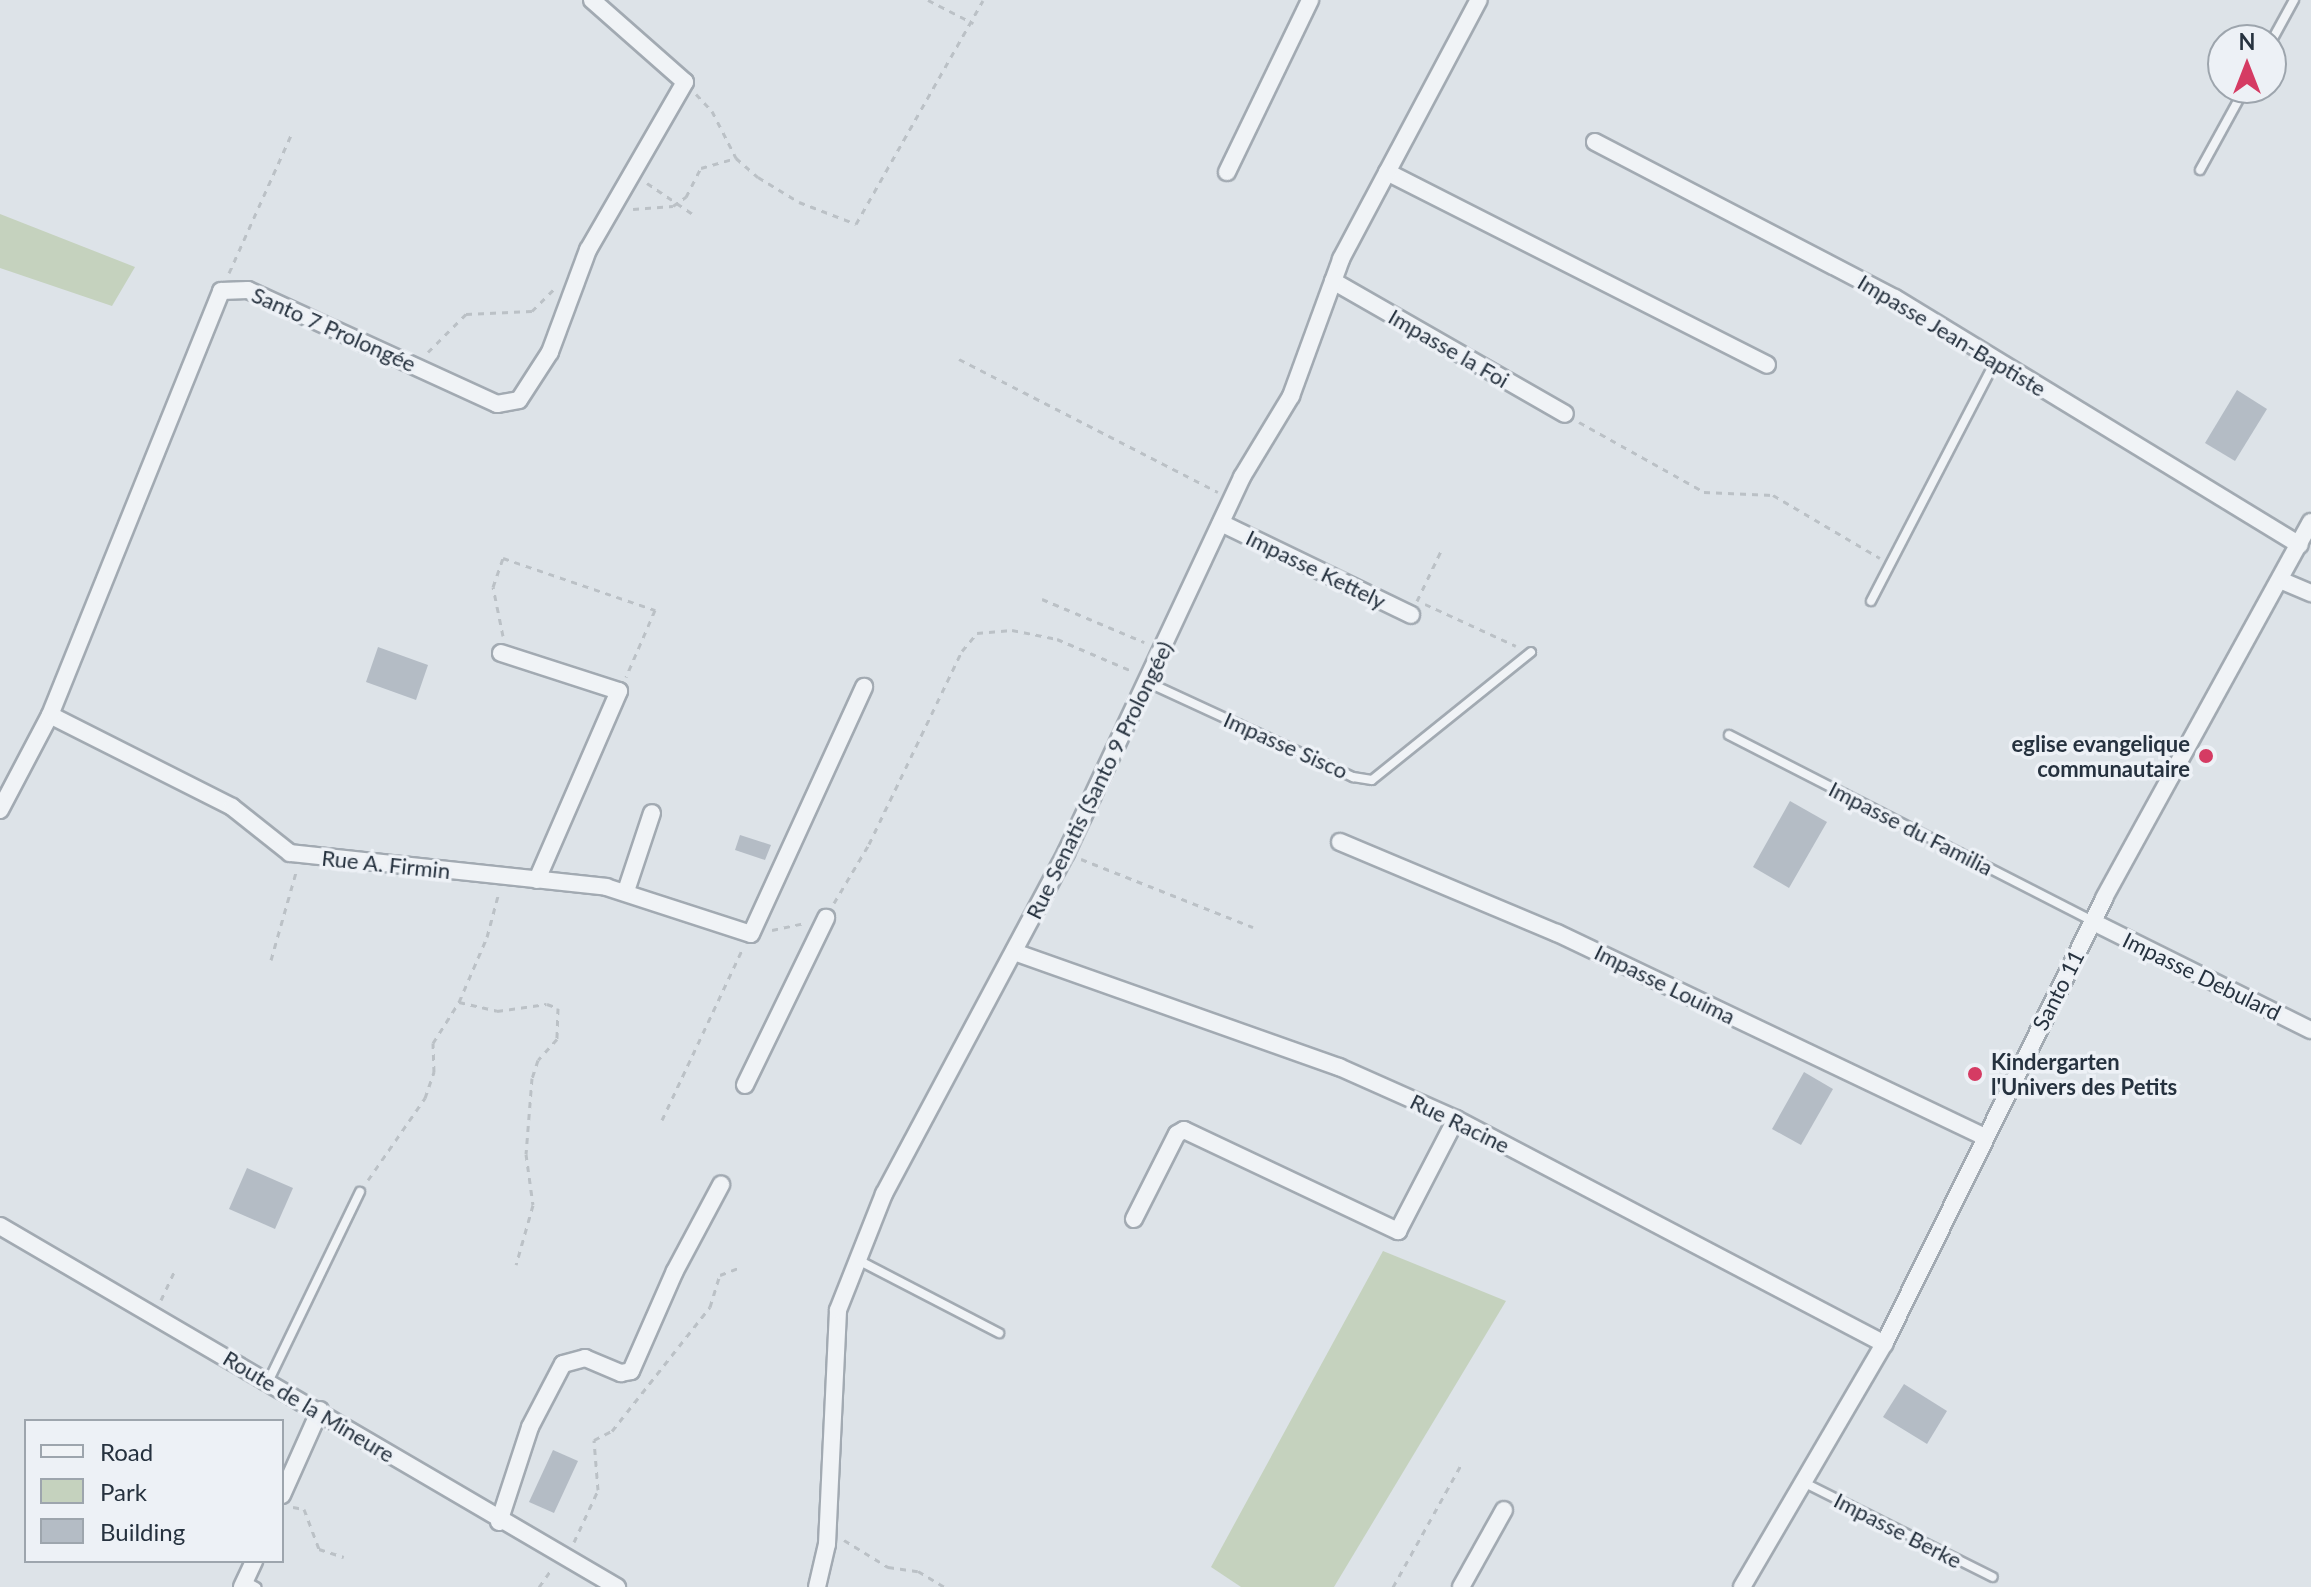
<!DOCTYPE html>
<html>
<head>
<meta charset="utf-8">
<style>
  body { margin:0 }
  #map { position:relative; width:2311px; height:1587px; overflow:hidden; background:#dde3e8; font-family:Lato,sans-serif }
  div>[style] { position:absolute }
  [style*='--x'] { left:calc(var(--x)*1px); top:calc(var(--y)*1px); width:calc(var(--w)*1px); rotate:calc(var(--a)*1deg) }
  .green>* { inset:0; background:#c5d2be }
  .building>* { inset:0; background:#b4bcc5 }
  .path>* { height:3px; margin-top:-1.5px; transform-origin:0; background:repeating-linear-gradient(90deg,#bbc1c6 0 6px,transparent 0 12px) }
  .roads { filter:drop-shadow(2px 0 #a2aab2) drop-shadow(-2px 0 #a2aab2) drop-shadow(0 2px #a2aab2) drop-shadow(0 -2px #a2aab2) }
  .service>* { height:8px; margin:-4px; padding:0 4px; transform-origin:4px; border-radius:4px; background:#f0f3f6 }
  .minor>* { height:16px; margin:-8px; padding:0 8px; transform-origin:8px; border-radius:8px; background:#f0f3f6 }
  .dots>* { width:22px; height:22px; translate:-50% -50%; box-sizing:border-box; border:4px solid #edf1f6; border-radius:50% }
  span { translate:-50% -50%; white-space:nowrap; text-align:center; line-height:1.15; -webkit-text-stroke:7px #edf1f6; paint-order:stroke }
  .street-label { font-size:22px; color:#26323f }
  .poi-label { font-size:22px; color:#26323f; font-weight:700 }
  .right { translate:-100% -50%; text-align:right }
  .left { translate:0 -50%; text-align:left }
  .legend { position:absolute; left:24px; top:1419px; width:260px; height:144px; box-sizing:border-box; background:#edf1f6; border:2px solid #9da5ad; margin:0; padding:10px 14px; list-style:none; font-size:24px; color:#26323f }
  .legend li { display:flex; align-items:center; gap:16px; height:40px }
  .legend b { width:40px; border:2px solid #9da5ad }
  .north { position:absolute; left:2207px; top:24px; width:80px; height:80px; box-sizing:border-box; background:#edf1f6; border:2px solid #9da5ad; border-radius:50%; rotate:0deg; font-size:22px; font-weight:700; line-height:32px; text-align:center; color:#26323f }
  .north::after { content:''; display:block; margin:auto; width:28px; height:36px; background:#d53b63; clip-path:polygon(50% 0,100% 100%,50% 72%,0 100%) }
</style>
</head>
<body>
<div id="map">
  <div class="green">
    <i style="clip-path:polygon(0 214px,135px 267px,112px 306px,0 268px)"></i>
    <i style="clip-path:polygon(1383px 1251px,1506px 1301px,1334px 1587px,1241px 1587px,1211px 1567px)"></i>
  </div>
  <div class="building">
    <i style="clip-path:polygon(2237px 390px,2267px 409px,2235px 461px,2205px 443px)"></i>
    <i style="clip-path:polygon(378px 647px,428px 665px,416px 700px,366px 682px)"></i>
    <i style="clip-path:polygon(1790px 801px,1827px 822px,1789px 888px,1753px 867px)"></i>
    <i style="clip-path:polygon(740px 835px,771px 845px,765px 860px,735px 850px)"></i>
    <i style="clip-path:polygon(1804px 1072px,1833px 1089px,1801px 1145px,1772px 1129px)"></i>
    <i style="clip-path:polygon(247px 1168px,293px 1188px,275px 1229px,229px 1209px)"></i>
    <i style="clip-path:polygon(1904px 1384px,1947px 1411px,1927px 1444px,1883px 1417px)"></i>
    <i style="clip-path:polygon(553px 1450px,578px 1461px,554px 1513px,529px 1502px)"></i>
  </div>
  <div class="path">
    <i style="--x:928;--y:0;--w:51;--a:27.1"></i>
    <i style="--x:696;--y:94;--w:23;--a:47"></i>
    <i style="--x:712;--y:111;--w:53;--a:62.9"></i>
    <i style="--x:736;--y:158;--w:29;--a:41"></i>
    <i style="--x:758;--y:177;--w:48;--a:31.4"></i>
    <i style="--x:799;--y:202;--w:61;--a:21.1"></i>
    <i style="--x:856;--y:224;--w:257;--a:-60.4"></i>
    <i style="--x:647;--y:183;--w:57;--a:34.2"></i>
    <i style="--x:633;--y:209;--w:40;--a:-4.3"></i>
    <i style="--x:673;--y:206;--w:16;--a:-35"></i>
    <i style="--x:686;--y:197;--w:33;--a:-63"></i>
    <i style="--x:701;--y:168;--w:36;--a:-16"></i>
    <i style="--x:229;--y:273;--w:151;--a:-65.8"></i>
    <i style="--x:428;--y:352;--w:54;--a:-45"></i>
    <i style="--x:466;--y:314;--w:66;--a:-2.6"></i>
    <i style="--x:532;--y:311;--w:31;--a:-45"></i>
    <i style="--x:959;--y:359;--w:291;--a:27.2"></i>
    <i style="--x:1579;--y:422;--w:143;--a:29.2"></i>
    <i style="--x:1704;--y:492;--w:69;--a:2.5"></i>
    <i style="--x:1773;--y:495;--w:124;--a:30.5"></i>
    <i style="--x:1042;--y:599;--w:111;--a:22.9"></i>
    <i style="--x:1417;--y:601;--w:55;--a:-64.4"></i>
    <i style="--x:1425;--y:604;--w:100;--a:24.8"></i>
    <i style="--x:503;--y:636;--w:50;--a:-101.5"></i>
    <i style="--x:493;--y:587;--w:31;--a:-71"></i>
    <i style="--x:503;--y:558;--w:161;--a:18.9"></i>
    <i style="--x:655;--y:610;--w:73;--a:113.4"></i>
    <i style="--x:1081;--y:859;--w:185;--a:21.6"></i>
    <i style="--x:834;--y:903;--w:69;--a:-59.3"></i>
    <i style="--x:869;--y:844;--w:214;--a:-64.3"></i>
    <i style="--x:962;--y:651;--w:23;--a:-50"></i>
    <i style="--x:977;--y:633;--w:35;--a:-5"></i>
    <i style="--x:1012;--y:630;--w:46;--a:11.3"></i>
    <i style="--x:1057;--y:639;--w:82;--a:23.1"></i>
    <i style="--x:772;--y:930;--w:33;--a:-12"></i>
    <i style="--x:271;--y:960;--w:95;--a:-74.1"></i>
    <i style="--x:459;--y:1002;--w:39;--a:13"></i>
    <i style="--x:497;--y:1011;--w:50;--a:-8"></i>
    <i style="--x:547;--y:1004;--w:12;--a:20"></i>
    <i style="--x:558;--y:1008;--w:31;--a:92"></i>
    <i style="--x:557;--y:1039;--w:28;--a:132"></i>
    <i style="--x:538;--y:1060;--w:19;--a:108"></i>
    <i style="--x:532;--y:1078;--w:76;--a:94.5"></i>
    <i style="--x:526;--y:1154;--w:51;--a:82.2"></i>
    <i style="--x:533;--y:1205;--w:62;--a:105.8"></i>
    <i style="--x:662;--y:1120;--w:188;--a:-64.8"></i>
    <i style="--x:368;--y:1180;--w:100;--a:-55.2"></i>
    <i style="--x:425;--y:1098;--w:28;--a:-71"></i>
    <i style="--x:434;--y:1072;--w:29;--a:-92"></i>
    <i style="--x:433;--y:1043;--w:49;--a:-57.6"></i>
    <i style="--x:459;--y:1002;--w:71;--a:-66.7"></i>
    <i style="--x:487;--y:937;--w:47;--a:-75.1"></i>
    <i style="--x:161;--y:1300;--w:35;--a:-65"></i>
    <i style="--x:293;--y:1507;--w:11;--a:10"></i>
    <i style="--x:304;--y:1509;--w:43;--a:69.4"></i>
    <i style="--x:319;--y:1549;--w:26;--a:18"></i>
    <i style="--x:844;--y:1540;--w:52;--a:31.5"></i>
    <i style="--x:888;--y:1567;--w:30;--a:8"></i>
    <i style="--x:918;--y:1571;--w:31;--a:31"></i>
    <i style="--x:574;--y:1542;--w:57;--a:-65.2"></i>
    <i style="--x:598;--y:1490;--w:50;--a:-94.6"></i>
    <i style="--x:594;--y:1440;--w:20;--a:-27"></i>
    <i style="--x:612;--y:1431;--w:158;--a:-51.7"></i>
    <i style="--x:710;--y:1307;--w:34;--a:-73"></i>
    <i style="--x:720;--y:1275;--w:22;--a:-21"></i>
    <i style="--x:539;--y:1587;--w:21;--a:-55"></i>
    <i style="--x:1393;--y:1587;--w:142;--a:-60.9"></i>
  </div>
  <div class="roads">
    <div class="service">
      <i style="--x:2271;--y:42;--w:48;--a:-61.3"></i>
      <i style="--x:2200;--y:170;--w:94;--a:-61.2"></i>
      <i style="--x:1871;--y:601;--w:271;--a:-62.6"></i>
      <i style="--x:1147;--y:682;--w:227;--a:24.8"></i>
      <i style="--x:1353;--y:777;--w:19;--a:9"></i>
      <i style="--x:1372;--y:780;--w:204;--a:-38.8"></i>
      <i style="--x:1729;--y:735;--w:408;--a:27.1"></i>
      <i style="--x:858;--y:1260;--w:159;--a:27.4"></i>
      <i style="--x:269;--y:1380;--w:209;--a:-64.2"></i>
      <i style="--x:1803;--y:1482;--w:212;--a:26.6"></i>
      <i style="--x:245;--y:1581;--w:13;--a:29"></i>
    </div>
    <div class="minor">
      <i style="--x:1595;--y:142;--w:338;--a:27.5"></i>
      <i style="--x:1895;--y:298;--w:474;--a:31.4"></i>
      <i style="--x:1227;--y:172;--w:191;--a:-64.2"></i>
      <i style="--x:1387;--y:172;--w:426;--a:26.9"></i>
      <i style="--x:1333;--y:281;--w:267;--a:29.8"></i>
      <i style="--x:1221;--y:523;--w:211;--a:25.8"></i>
      <i style="--x:2280;--y:580;--w:34;--a:23"></i>
      <i style="--x:501;--y:653;--w:124;--a:17.9"></i>
      <i style="--x:619;--y:691;--w:206;--a:113.5"></i>
      <i style="--x:50;--y:715;--w:204;--a:26.8"></i>
      <i style="--x:232;--y:807;--w:74;--a:38.4"></i>
      <i style="--x:290;--y:853;--w:318;--a:6.1"></i>
      <i style="--x:606;--y:887;--w:152;--a:18"></i>
      <i style="--x:751;--y:934;--w:272;--a:-65.4"></i>
      <i style="--x:0;--y:810;--w:107;--a:-62.2"></i>
      <i style="--x:50;--y:715;--w:457;--a:-68"></i>
      <i style="--x:221;--y:291;--w:27;--a:-2"></i>
      <i style="--x:248;--y:290;--w:274;--a:24.6"></i>
      <i style="--x:497;--y:404;--w:22;--a:-10"></i>
      <i style="--x:519;--y:400;--w:57;--a:-57.1"></i>
      <i style="--x:550;--y:352;--w:109;--a:-69.6"></i>
      <i style="--x:588;--y:250;--w:194;--a:-60"></i>
      <i style="--x:685;--y:82;--w:124;--a:-138.6"></i>
      <i style="--x:1340;--y:842;--w:235;--a:22.8"></i>
      <i style="--x:1557;--y:933;--w:473;--a:25.5"></i>
      <i style="--x:626;--y:891;--w:82;--a:-71.6"></i>
      <i style="--x:2093;--y:922;--w:243;--a:26.4"></i>
      <i style="--x:1014;--y:952;--w:345;--a:19.5"></i>
      <i style="--x:1339;--y:1067;--w:128;--a:24"></i>
      <i style="--x:1456;--y:1119;--w:484;--a:27.7"></i>
      <i style="--x:745;--y:1085;--w:186;--a:-64.1"></i>
      <i style="--x:1134;--y:1219;--w:95;--a:-63.2"></i>
      <i style="--x:1177;--y:1134;--w:8;--a:-30"></i>
      <i style="--x:1184;--y:1130;--w:237;--a:25.3"></i>
      <i style="--x:1398;--y:1231;--w:126;--a:-62.6"></i>
      <i style="--x:0;--y:1226;--w:715;--a:30.33"></i>
      <i style="--x:282;--y:1495;--w:93;--a:-65.9"></i>
      <i style="--x:499;--y:1522;--w:100;--a:-71.9"></i>
      <i style="--x:530;--y:1427;--w:71;--a:-62.4"></i>
      <i style="--x:563;--y:1364;--w:23;--a:-15"></i>
      <i style="--x:585;--y:1358;--w:39;--a:23"></i>
      <i style="--x:621;--y:1373;--w:10;--a:-11"></i>
      <i style="--x:631;--y:1371;--w:109;--a:-66.3"></i>
      <i style="--x:675;--y:1271;--w:98;--a:-61.9"></i>
      <i style="--x:242;--y:1587;--w:29;--a:-65"></i>
      <i style="--x:817;--y:1587;--w:44;--a:-76.9"></i>
      <i style="--x:827;--y:1544;--w:234;--a:-87.3"></i>
      <i style="--x:838;--y:1310;--w:125;--a:-68.4"></i>
      <i style="--x:884;--y:1194;--w:387;--a:-61.9"></i>
      <i style="--x:1066;--y:853;--w:415;--a:-64.9"></i>
      <i style="--x:1242;--y:477;--w:95;--a:-58.8"></i>
      <i style="--x:1291;--y:396;--w:146;--a:-69.9"></i>
      <i style="--x:1341;--y:259;--w:293;--a:-62"></i>
      <i style="--x:1461;--y:1587;--w:88;--a:-60.8"></i>
      <i style="--x:1742;--y:1587;--w:281;--a:-59.7"></i>
      <i style="--x:1884;--y:1344;--w:497;--a:-63.7"></i>
      <i style="--x:2104;--y:898;--w:429;--a:-61.2"></i>
    </div>
  </div>
  <div class="dots">
    <i style="left:2206px;top:756px;background:#d53b63"></i>
    <i style="left:1975px;top:1074px;background:#d53b63"></i>
  </div>
  <div class="street-label">
    <span style="left:334px;top:329px;rotate:24deg">Santo 7 Prolongée</span>
    <span style="left:1952px;top:335px;rotate:31deg">Impasse Jean-Baptiste</span>
    <span style="left:1449px;top:348px;rotate:30deg">Impasse la Foi</span>
    <span style="left:1316px;top:569px;rotate:26deg">Impasse Kettely</span>
    <span style="left:1286px;top:745px;rotate:24deg">Impasse Sisco</span>
    <span style="left:1099px;top:780px;rotate:-64deg">Rue Senatis (Santo 9 Prolongée)</span>
    <span style="left:1911px;top:828px;rotate:27deg">Impasse du Familia</span>
    <span style="left:386px;top:864px;rotate:6deg">Rue A. Firmin</span>
    <span style="left:2202px;top:976px;rotate:26deg">Impasse Debulard</span>
    <span style="left:1665px;top:984px;rotate:26deg">Impasse Louima</span>
    <span style="left:2058px;top:990px;rotate:-63deg">Santo 11</span>
    <span style="left:1460px;top:1123px;rotate:26deg">Rue Racine</span>
    <span style="left:309px;top:1406px;rotate:31deg">Route de la Mineure</span>
    <span style="left:1898px;top:1530px;rotate:27deg">Impasse Berke</span>
  </div>
  <div class="poi-label">
    <span class="right" style="left:2190px;top:756px">eglise evangelique<br>communautaire</span>
    <span class="left" style="left:1991px;top:1074px">Kindergarten<br>l'Univers des Petits</span>
  </div>
  <ul class="legend">
  <li><b style="height:10px;background:#f0f3f6"></b>Road</li>
  <li><b style="height:22px;background:#c5d2be"></b>Park</li>
  <li><b style="height:22px;background:#b4bcc5"></b>Building</li>
  </ul>
  <div class="north">N</div>
</div>
</body>
</html>
